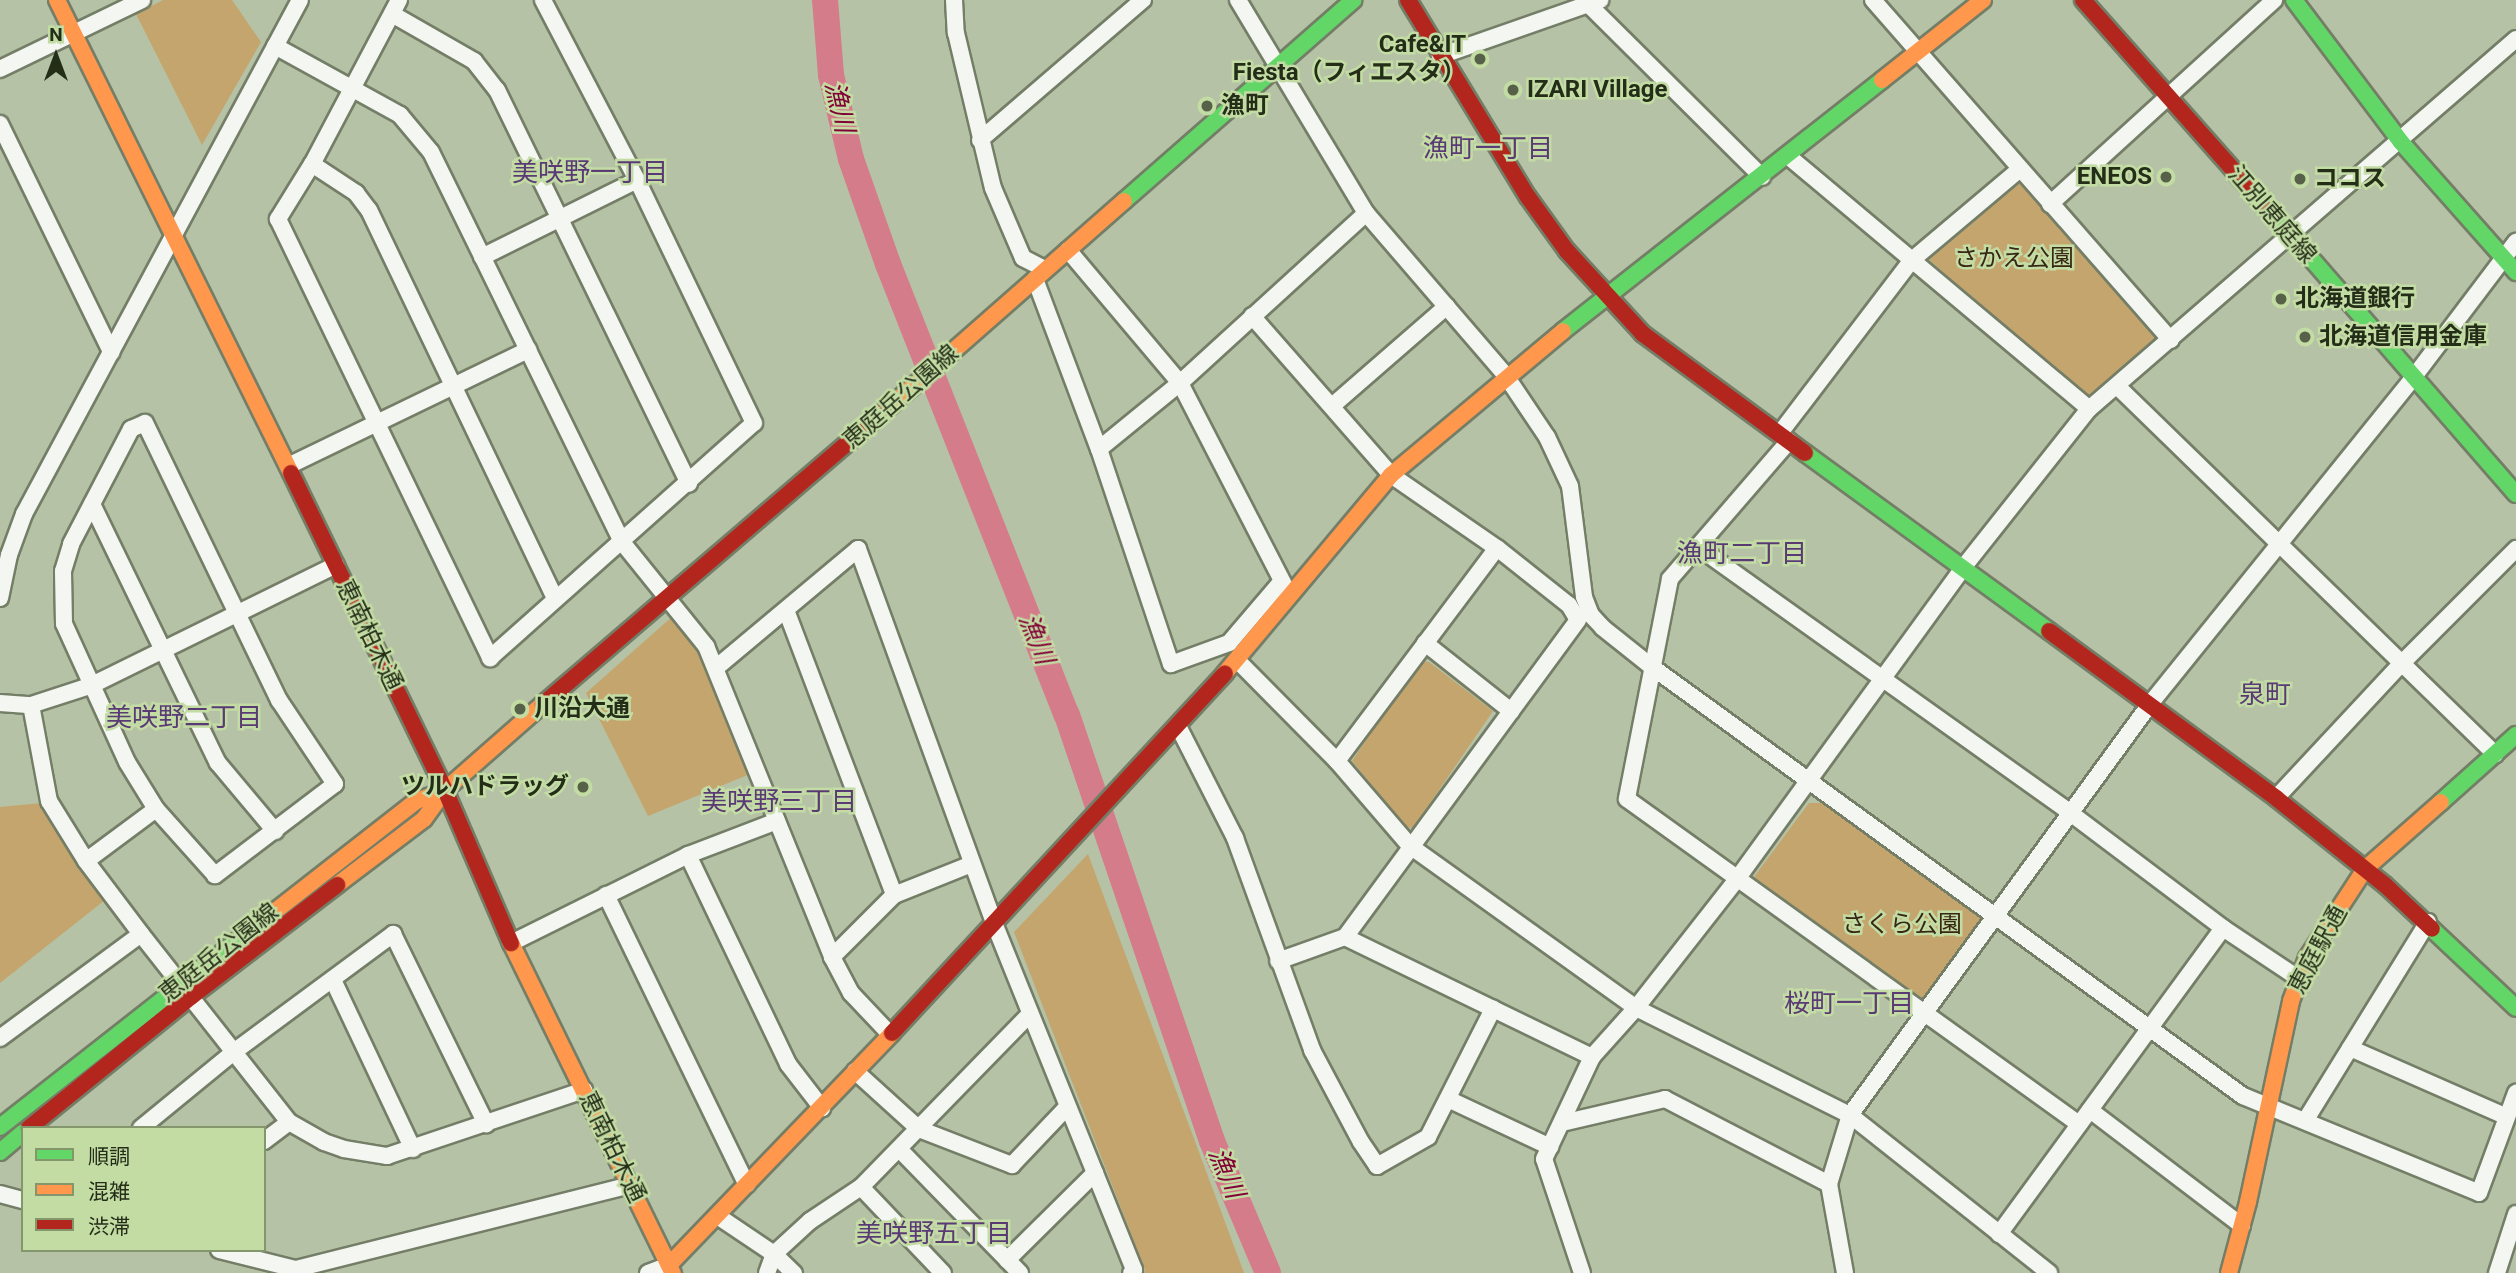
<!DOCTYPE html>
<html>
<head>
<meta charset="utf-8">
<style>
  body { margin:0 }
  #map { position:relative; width:2516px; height:1273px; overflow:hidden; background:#b5c2a5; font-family:Roboto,"Noto Sans JP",sans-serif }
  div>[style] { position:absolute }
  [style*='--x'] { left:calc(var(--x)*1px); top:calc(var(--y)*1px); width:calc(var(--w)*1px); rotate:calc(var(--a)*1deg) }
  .green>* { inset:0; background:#c4a56d }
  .river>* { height:26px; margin:-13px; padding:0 13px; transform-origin:13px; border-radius:13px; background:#d47c8a }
  .roads { filter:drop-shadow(2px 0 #747e67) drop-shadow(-2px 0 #747e67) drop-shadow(0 2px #747e67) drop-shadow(0 -2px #747e67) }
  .street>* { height:16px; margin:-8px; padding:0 8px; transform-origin:8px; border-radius:8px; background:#f4f6f2 }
  .fast>* { height:16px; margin:-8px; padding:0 8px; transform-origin:8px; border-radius:8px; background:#63d668 }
  .slow>* { height:16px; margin:-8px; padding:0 8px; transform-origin:8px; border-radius:8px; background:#ff974d }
  .jam>* { height:16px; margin:-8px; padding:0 8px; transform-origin:8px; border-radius:8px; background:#b3261e }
  .dots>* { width:19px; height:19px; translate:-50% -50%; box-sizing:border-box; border:4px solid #c3dca4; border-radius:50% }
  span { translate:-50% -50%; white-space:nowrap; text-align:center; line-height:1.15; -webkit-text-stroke:5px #c3dca4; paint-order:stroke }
  .poi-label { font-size:24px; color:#242d18; font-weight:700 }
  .right { translate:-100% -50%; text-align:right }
  .left { translate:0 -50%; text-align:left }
  .street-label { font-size:24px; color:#242d18 }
  .park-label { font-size:24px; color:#372714 }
  .water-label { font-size:26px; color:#830236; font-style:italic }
  .neighbourhood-label { font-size:26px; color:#5a3a75 }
  .legend { position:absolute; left:21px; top:1126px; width:245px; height:126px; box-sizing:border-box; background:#c3dca4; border:2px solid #83966c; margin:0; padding:9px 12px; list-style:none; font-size:21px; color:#242d18 }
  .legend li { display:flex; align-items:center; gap:14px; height:35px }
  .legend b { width:35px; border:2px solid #83966c }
  .north { position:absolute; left:21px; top:21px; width:70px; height:70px; -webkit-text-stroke:5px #c3dca4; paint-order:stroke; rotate:0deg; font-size:19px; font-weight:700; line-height:28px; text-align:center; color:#242d18 }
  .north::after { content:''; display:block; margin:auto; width:24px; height:32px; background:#242d18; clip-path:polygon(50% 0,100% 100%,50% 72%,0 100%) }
</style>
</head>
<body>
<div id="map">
  <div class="green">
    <i style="clip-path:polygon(163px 0,232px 0,261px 42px,202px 145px,136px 14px)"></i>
    <i style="clip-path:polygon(2021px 180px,2156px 333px,2156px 343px,2086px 400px,1926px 257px)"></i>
    <i style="clip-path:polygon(674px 615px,694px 631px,750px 774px,648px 816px,586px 693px)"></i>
    <i style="clip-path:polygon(1419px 661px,1429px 662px,1493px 711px,1413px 828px,1405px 827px,1352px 761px)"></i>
    <i style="clip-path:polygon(42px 803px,105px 900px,0 983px,0 807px)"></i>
    <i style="clip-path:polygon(1809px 803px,1822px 803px,1982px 917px,1922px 1006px,1751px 881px)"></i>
    <i style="clip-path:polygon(1088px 854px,1244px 1273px,1143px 1273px,1145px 1270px,1014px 932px)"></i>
  </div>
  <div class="river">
    <i style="--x:825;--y:0;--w:75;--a:85.4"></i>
    <i style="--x:831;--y:75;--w:86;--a:76.6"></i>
    <i style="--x:851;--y:159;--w:111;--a:70.6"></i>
    <i style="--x:888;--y:264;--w:485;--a:68.4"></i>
    <i style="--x:1067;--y:715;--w:450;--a:71.2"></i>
    <i style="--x:1212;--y:1141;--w:143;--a:67"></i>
  </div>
  <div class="roads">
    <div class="street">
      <i style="--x:399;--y:0;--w:186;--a:117.9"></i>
      <i style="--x:312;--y:164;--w:65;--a:121.7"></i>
      <i style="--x:278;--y:219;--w:488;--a:64.2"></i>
      <i style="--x:490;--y:658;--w:353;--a:-41.7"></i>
      <i style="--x:754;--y:423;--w:270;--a:-115.7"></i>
      <i style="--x:637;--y:180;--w:203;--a:-117.6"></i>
      <i style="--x:954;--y:0;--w:33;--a:87"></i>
      <i style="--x:956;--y:33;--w:159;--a:76.6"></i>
      <i style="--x:993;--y:188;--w:76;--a:66.8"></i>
      <i style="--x:1023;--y:258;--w:25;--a:27"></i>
      <i style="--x:1238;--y:0;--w:249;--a:59"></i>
      <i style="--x:1366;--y:213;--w:215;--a:49.3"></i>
      <i style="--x:1506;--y:376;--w:73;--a:56.1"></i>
      <i style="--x:1547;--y:437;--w:54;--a:64.9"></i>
      <i style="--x:1570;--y:486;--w:112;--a:82.8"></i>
      <i style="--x:1584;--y:597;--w:19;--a:69"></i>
      <i style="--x:1591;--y:615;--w:18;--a:47"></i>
      <i style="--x:1603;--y:628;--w:63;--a:38.5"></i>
      <i style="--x:1652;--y:667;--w:730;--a:35.98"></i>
      <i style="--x:2243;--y:1096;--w:255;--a:22.3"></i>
      <i style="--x:2479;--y:1193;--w:107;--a:-69.7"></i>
      <i style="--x:1584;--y:0;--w:251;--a:44.8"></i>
      <i style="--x:1873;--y:0;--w:452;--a:48.8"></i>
      <i style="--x:392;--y:14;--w:95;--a:29.8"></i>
      <i style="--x:474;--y:61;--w:37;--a:52"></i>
      <i style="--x:497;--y:90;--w:438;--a:64"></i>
      <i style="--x:275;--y:46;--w:143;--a:28.9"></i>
      <i style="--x:400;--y:115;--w:48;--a:50"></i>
      <i style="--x:431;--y:152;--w:434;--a:63.9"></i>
      <i style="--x:622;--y:542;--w:134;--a:51.1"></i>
      <i style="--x:706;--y:646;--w:336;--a:67.9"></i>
      <i style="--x:832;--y:957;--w:41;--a:62.2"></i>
      <i style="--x:851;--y:993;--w:55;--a:46.5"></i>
      <i style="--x:1440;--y:56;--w:170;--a:-19.3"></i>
      <i style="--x:0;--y:69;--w:158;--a:-25.9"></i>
      <i style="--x:0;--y:124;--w:254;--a:64"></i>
      <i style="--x:980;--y:140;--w:215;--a:-40.7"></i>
      <i style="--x:1788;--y:156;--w:393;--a:40"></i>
      <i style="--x:312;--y:164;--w:53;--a:33.4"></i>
      <i style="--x:356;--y:193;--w:21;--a:53"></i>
      <i style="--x:369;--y:210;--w:431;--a:64.4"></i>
      <i style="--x:2050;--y:204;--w:303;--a:-42.3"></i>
      <i style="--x:1068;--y:250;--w:174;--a:49.9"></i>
      <i style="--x:1180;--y:383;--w:231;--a:62.7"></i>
      <i style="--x:482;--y:257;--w:173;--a:-26.4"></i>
      <i style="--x:1035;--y:279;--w:182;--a:69.4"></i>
      <i style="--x:1099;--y:449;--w:227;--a:71.5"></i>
      <i style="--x:1171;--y:664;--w:62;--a:-19.9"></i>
      <i style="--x:1229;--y:643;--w:80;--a:-49.6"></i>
      <i style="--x:1252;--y:316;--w:211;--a:48.8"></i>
      <i style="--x:1391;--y:475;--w:129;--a:34.6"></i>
      <i style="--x:1497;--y:548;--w:92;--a:38.4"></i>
      <i style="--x:1569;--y:605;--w:17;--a:59"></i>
      <i style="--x:1578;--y:620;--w:393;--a:126.3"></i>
      <i style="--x:1345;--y:937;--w:71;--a:160.3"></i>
      <i style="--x:2117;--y:386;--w:528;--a:44.23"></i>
      <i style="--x:1332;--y:406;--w:152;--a:-41"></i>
      <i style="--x:145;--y:423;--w:308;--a:64.2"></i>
      <i style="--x:279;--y:700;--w:101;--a:56.3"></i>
      <i style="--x:335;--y:784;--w:151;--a:142.8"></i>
      <i style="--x:215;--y:875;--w:89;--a:-131.8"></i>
      <i style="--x:156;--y:809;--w:55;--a:-121.7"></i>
      <i style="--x:127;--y:762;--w:152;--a:-114.5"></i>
      <i style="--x:64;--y:624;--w:53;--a:-91.1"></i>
      <i style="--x:63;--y:571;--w:28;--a:-73"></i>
      <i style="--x:71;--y:544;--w:130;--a:-62.4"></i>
      <i style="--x:131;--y:429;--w:15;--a:-23"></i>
      <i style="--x:1780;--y:433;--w:218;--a:-52.7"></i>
      <i style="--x:1912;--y:260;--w:141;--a:-40.1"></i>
      <i style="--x:1789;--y:441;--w:182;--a:130.8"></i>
      <i style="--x:1670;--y:579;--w:224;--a:101.1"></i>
      <i style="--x:1627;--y:799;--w:557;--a:35.72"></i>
      <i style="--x:1099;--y:449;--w:104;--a:-39.2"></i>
      <i style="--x:1180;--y:383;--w:252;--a:-42.4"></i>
      <i style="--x:288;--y:466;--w:267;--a:-25.8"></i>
      <i style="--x:92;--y:504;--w:288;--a:64.1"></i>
      <i style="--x:218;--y:763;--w:89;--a:50"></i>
      <i style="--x:1698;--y:547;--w:456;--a:35.5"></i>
      <i style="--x:2069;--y:812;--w:193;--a:37"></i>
      <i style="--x:2223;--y:928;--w:90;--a:33.7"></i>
      <i style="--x:0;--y:598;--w:44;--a:-78.2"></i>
      <i style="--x:9;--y:555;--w:44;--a:-69.9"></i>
      <i style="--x:24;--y:514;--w:583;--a:-61.77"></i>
      <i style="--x:786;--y:610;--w:305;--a:69.2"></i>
      <i style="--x:894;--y:895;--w:88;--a:135"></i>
      <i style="--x:1425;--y:643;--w:110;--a:38.3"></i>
      <i style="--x:1237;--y:660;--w:142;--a:45.3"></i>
      <i style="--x:1337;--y:761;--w:112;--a:49.3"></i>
      <i style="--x:1410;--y:846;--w:278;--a:35.6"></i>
      <i style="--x:1636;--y:1008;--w:239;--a:26.6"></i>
      <i style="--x:1850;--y:1115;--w:254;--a:38.4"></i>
      <i style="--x:717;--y:667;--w:184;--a:-39.9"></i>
      <i style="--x:858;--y:549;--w:398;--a:70"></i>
      <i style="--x:994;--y:923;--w:374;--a:68"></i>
      <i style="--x:1134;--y:1270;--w:4;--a:135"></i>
      <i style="--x:0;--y:703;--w:31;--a:4"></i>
      <i style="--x:31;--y:705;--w:62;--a:-17.9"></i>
      <i style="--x:90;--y:686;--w:274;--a:-26.2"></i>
      <i style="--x:31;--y:705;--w:98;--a:79.4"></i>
      <i style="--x:49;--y:801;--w:70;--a:58.3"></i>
      <i style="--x:86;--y:861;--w:91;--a:53"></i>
      <i style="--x:141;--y:934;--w:239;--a:51.8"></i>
      <i style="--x:289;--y:1122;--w:40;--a:29.7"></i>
      <i style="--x:324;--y:1142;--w:21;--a:19"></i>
      <i style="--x:344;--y:1149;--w:44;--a:9.2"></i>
      <i style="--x:387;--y:1156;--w:208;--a:-18.5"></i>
      <i style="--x:1178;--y:726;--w:126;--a:63"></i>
      <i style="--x:1235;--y:838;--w:226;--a:70"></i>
      <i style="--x:1312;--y:1050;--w:104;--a:62"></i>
      <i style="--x:1361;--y:1142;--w:29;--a:56"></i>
      <i style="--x:1377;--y:1166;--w:59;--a:-29.6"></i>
      <i style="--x:1428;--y:1137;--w:144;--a:-63.1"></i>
      <i style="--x:1337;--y:761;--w:266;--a:-53.1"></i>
      <i style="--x:2276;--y:798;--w:186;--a:-47"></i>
      <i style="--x:2403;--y:662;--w:160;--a:-45"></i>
      <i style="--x:688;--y:855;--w:232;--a:64.4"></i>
      <i style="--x:788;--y:1064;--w:56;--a:52.3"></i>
      <i style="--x:86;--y:861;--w:87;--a:-36.6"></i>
      <i style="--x:606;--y:895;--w:322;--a:64.1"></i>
      <i style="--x:894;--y:895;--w:84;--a:-21.7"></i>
      <i style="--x:1345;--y:937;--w:275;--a:25.9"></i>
      <i style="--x:511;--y:943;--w:198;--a:-26.4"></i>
      <i style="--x:688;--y:855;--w:95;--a:-20.9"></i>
      <i style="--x:333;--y:980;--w:187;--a:64.7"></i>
      <i style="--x:0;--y:1038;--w:175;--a:-36.4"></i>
      <i style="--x:2350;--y:1048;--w:171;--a:23.7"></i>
      <i style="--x:855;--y:1071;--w:86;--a:42.2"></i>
      <i style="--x:919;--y:1129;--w:100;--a:21.2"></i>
      <i style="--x:1012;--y:1165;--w:80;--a:-46.5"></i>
      <i style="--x:1448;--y:1099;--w:113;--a:25.2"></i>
      <i style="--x:2090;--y:1110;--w:191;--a:37.3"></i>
      <i style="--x:2305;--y:1121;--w:234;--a:-58.3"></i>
      <i style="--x:1562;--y:1123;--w:106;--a:-13.1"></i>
      <i style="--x:1665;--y:1099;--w:185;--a:27.4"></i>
      <i style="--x:141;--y:1128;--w:122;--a:-39.3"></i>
      <i style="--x:235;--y:1051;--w:197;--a:-36.5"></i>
      <i style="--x:393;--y:934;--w:212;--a:63.9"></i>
      <i style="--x:264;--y:1141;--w:31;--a:-37"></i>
      <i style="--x:900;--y:1150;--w:172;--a:45.7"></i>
      <i style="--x:861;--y:1187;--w:119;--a:46.4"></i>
      <i style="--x:0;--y:1194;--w:24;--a:15"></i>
      <i style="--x:719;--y:1217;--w:66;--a:33.9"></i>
      <i style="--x:774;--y:1254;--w:28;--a:44"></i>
      <i style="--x:1999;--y:1234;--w:379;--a:-53.8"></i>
      <i style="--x:219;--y:1250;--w:87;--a:14"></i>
      <i style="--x:1007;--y:1260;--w:124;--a:-44.7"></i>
      <i style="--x:296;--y:1269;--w:345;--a:-14.1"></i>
      <i style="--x:648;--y:1273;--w:22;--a:-21"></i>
      <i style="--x:767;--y:1273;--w:20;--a:-70"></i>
      <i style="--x:774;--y:1254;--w:49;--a:-42.5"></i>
      <i style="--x:810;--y:1221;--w:61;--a:-33.7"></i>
      <i style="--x:861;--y:1187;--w:242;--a:-45.7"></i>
      <i style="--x:1582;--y:1273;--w:120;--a:-108.4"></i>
      <i style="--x:1544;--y:1159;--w:113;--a:-64.8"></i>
      <i style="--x:1592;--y:1057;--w:66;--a:-48.1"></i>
      <i style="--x:1636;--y:1008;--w:164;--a:-51.9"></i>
      <i style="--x:1737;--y:879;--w:383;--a:-54"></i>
      <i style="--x:1962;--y:569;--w:204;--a:-51.6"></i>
      <i style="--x:2089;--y:409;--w:565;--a:-40.91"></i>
      <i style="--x:1845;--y:1273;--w:90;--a:-100.2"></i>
      <i style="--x:1829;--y:1184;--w:72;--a:-73.1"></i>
      <i style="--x:1850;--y:1115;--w:509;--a:-53.87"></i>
      <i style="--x:2150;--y:704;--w:419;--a:-51.1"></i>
      <i style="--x:2413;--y:378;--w:171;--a:-52.9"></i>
      <i style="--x:2497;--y:1273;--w:62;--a:-72.1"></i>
    </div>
    <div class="fast">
      <i style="--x:2294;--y:0;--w:178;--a:53"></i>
      <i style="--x:2401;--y:142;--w:174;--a:48.5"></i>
      <i style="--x:1124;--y:201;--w:305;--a:-41.2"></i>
      <i style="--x:2262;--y:202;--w:387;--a:49"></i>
      <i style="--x:1563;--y:331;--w:406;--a:-38.2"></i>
      <i style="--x:1805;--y:453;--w:302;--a:36.1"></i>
      <i style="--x:2441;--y:802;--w:101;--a:-41.8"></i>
      <i style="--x:2432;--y:929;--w:115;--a:43.2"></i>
      <i style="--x:0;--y:1127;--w:319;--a:-38.1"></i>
      <i style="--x:0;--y:1152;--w:30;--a:-40"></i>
    </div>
    <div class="slow">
      <i style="--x:57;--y:0;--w:528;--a:63.68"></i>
      <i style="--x:1882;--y:80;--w:129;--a:-38.4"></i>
      <i style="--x:885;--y:411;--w:318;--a:-41.3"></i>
      <i style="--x:1225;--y:673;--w:258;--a:-50"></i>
      <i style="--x:1391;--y:475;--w:224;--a:-39.9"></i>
      <i style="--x:337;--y:885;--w:109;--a:-37.2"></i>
      <i style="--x:424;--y:819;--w:36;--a:-54"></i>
      <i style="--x:445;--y:790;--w:130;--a:-41.3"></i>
      <i style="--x:251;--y:930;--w:209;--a:-38"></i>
      <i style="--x:416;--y:801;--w:31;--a:-19"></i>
      <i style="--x:511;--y:943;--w:368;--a:63.9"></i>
      <i style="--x:669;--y:1265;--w:322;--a:-46.1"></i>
      <i style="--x:2229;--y:1273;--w:73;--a:-75"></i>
      <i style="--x:2248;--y:1202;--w:206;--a:-77.9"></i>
      <i style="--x:2291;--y:1001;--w:46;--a:-69.6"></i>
      <i style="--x:2307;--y:958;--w:106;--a:-56.9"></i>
      <i style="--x:2365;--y:869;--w:101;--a:-41.4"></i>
    </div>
    <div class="jam">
      <i style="--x:1408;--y:0;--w:231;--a:58.7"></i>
      <i style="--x:1528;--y:197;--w:67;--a:54.2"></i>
      <i style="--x:1567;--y:251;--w:113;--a:47.5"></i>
      <i style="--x:1643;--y:334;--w:201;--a:36.3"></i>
      <i style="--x:2083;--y:0;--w:270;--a:48.5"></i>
      <i style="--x:291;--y:473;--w:352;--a:64.1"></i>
      <i style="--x:445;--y:790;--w:167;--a:66.7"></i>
      <i style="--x:2049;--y:631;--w:282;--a:36.3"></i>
      <i style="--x:2276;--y:798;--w:139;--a:38.6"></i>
      <i style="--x:2385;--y:885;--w:64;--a:43.1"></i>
      <i style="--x:543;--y:704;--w:450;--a:-40.6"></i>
      <i style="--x:892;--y:1033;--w:490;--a:-47.2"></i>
      <i style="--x:29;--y:1128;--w:210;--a:-39"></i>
      <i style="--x:192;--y:996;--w:183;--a:-37.4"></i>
    </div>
  </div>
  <div class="dots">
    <i style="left:1480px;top:59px;background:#576149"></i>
    <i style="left:1513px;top:90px;background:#576149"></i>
    <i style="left:1207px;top:106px;background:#576149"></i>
    <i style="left:2166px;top:177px;background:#576149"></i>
    <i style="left:2300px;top:179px;background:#576149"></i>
    <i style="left:2281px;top:299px;background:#576149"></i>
    <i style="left:2305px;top:337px;background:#576149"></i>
    <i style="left:520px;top:709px;background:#576149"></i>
    <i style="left:583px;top:787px;background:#576149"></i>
  </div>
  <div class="poi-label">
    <span class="right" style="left:1466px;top:59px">Cafe&amp;IT<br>Fiesta（フィエスタ）</span>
    <span class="left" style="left:1527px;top:90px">IZARI Village</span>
    <span class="left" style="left:1221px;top:106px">漁町</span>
    <span class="right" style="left:2152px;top:177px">ENEOS</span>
    <span class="left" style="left:2314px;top:179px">ココス</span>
    <span class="left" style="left:2295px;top:299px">北海道銀行</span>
    <span class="left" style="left:2319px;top:337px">北海道信用金庫</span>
    <span class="left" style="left:534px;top:709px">川沿大通</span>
    <span class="right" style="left:569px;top:787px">ツルハドラッグ</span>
  </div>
  <div class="street-label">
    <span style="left:2272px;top:215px;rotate:49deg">江別恵庭線</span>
    <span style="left:901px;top:397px;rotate:-41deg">恵庭岳公園線</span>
    <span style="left:369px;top:635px;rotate:64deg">恵南柏木通</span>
    <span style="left:2318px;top:950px;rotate:-62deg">恵庭駅通</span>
    <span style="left:219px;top:953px;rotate:-38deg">恵庭岳公園線</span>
    <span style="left:612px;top:1147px;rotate:64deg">恵南柏木通</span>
  </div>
  <div class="park-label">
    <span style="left:2014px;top:259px">さかえ公園</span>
    <span style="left:1902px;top:925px">さくら公園</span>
  </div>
  <div class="water-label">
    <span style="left:839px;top:107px;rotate:77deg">漁川</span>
    <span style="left:1036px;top:639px;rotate:68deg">漁川</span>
    <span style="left:1226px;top:1173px;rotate:67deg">漁川</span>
  </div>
  <div class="neighbourhood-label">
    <span style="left:1488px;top:149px">漁町一丁目</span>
    <span style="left:590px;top:173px">美咲野一丁目</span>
    <span style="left:1742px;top:554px">漁町二丁目</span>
    <span style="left:2265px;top:695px">泉町</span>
    <span style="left:184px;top:718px">美咲野二丁目</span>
    <span style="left:779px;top:802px">美咲野三丁目</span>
    <span style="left:1849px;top:1004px">桜町一丁目</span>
    <span style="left:934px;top:1234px">美咲野五丁目</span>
  </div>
  <ul class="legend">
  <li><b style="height:9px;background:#63d668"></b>順調</li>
  <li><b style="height:9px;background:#ff974d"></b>混雑</li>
  <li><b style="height:9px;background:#b3261e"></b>渋滞</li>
  </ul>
  <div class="north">N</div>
</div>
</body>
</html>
